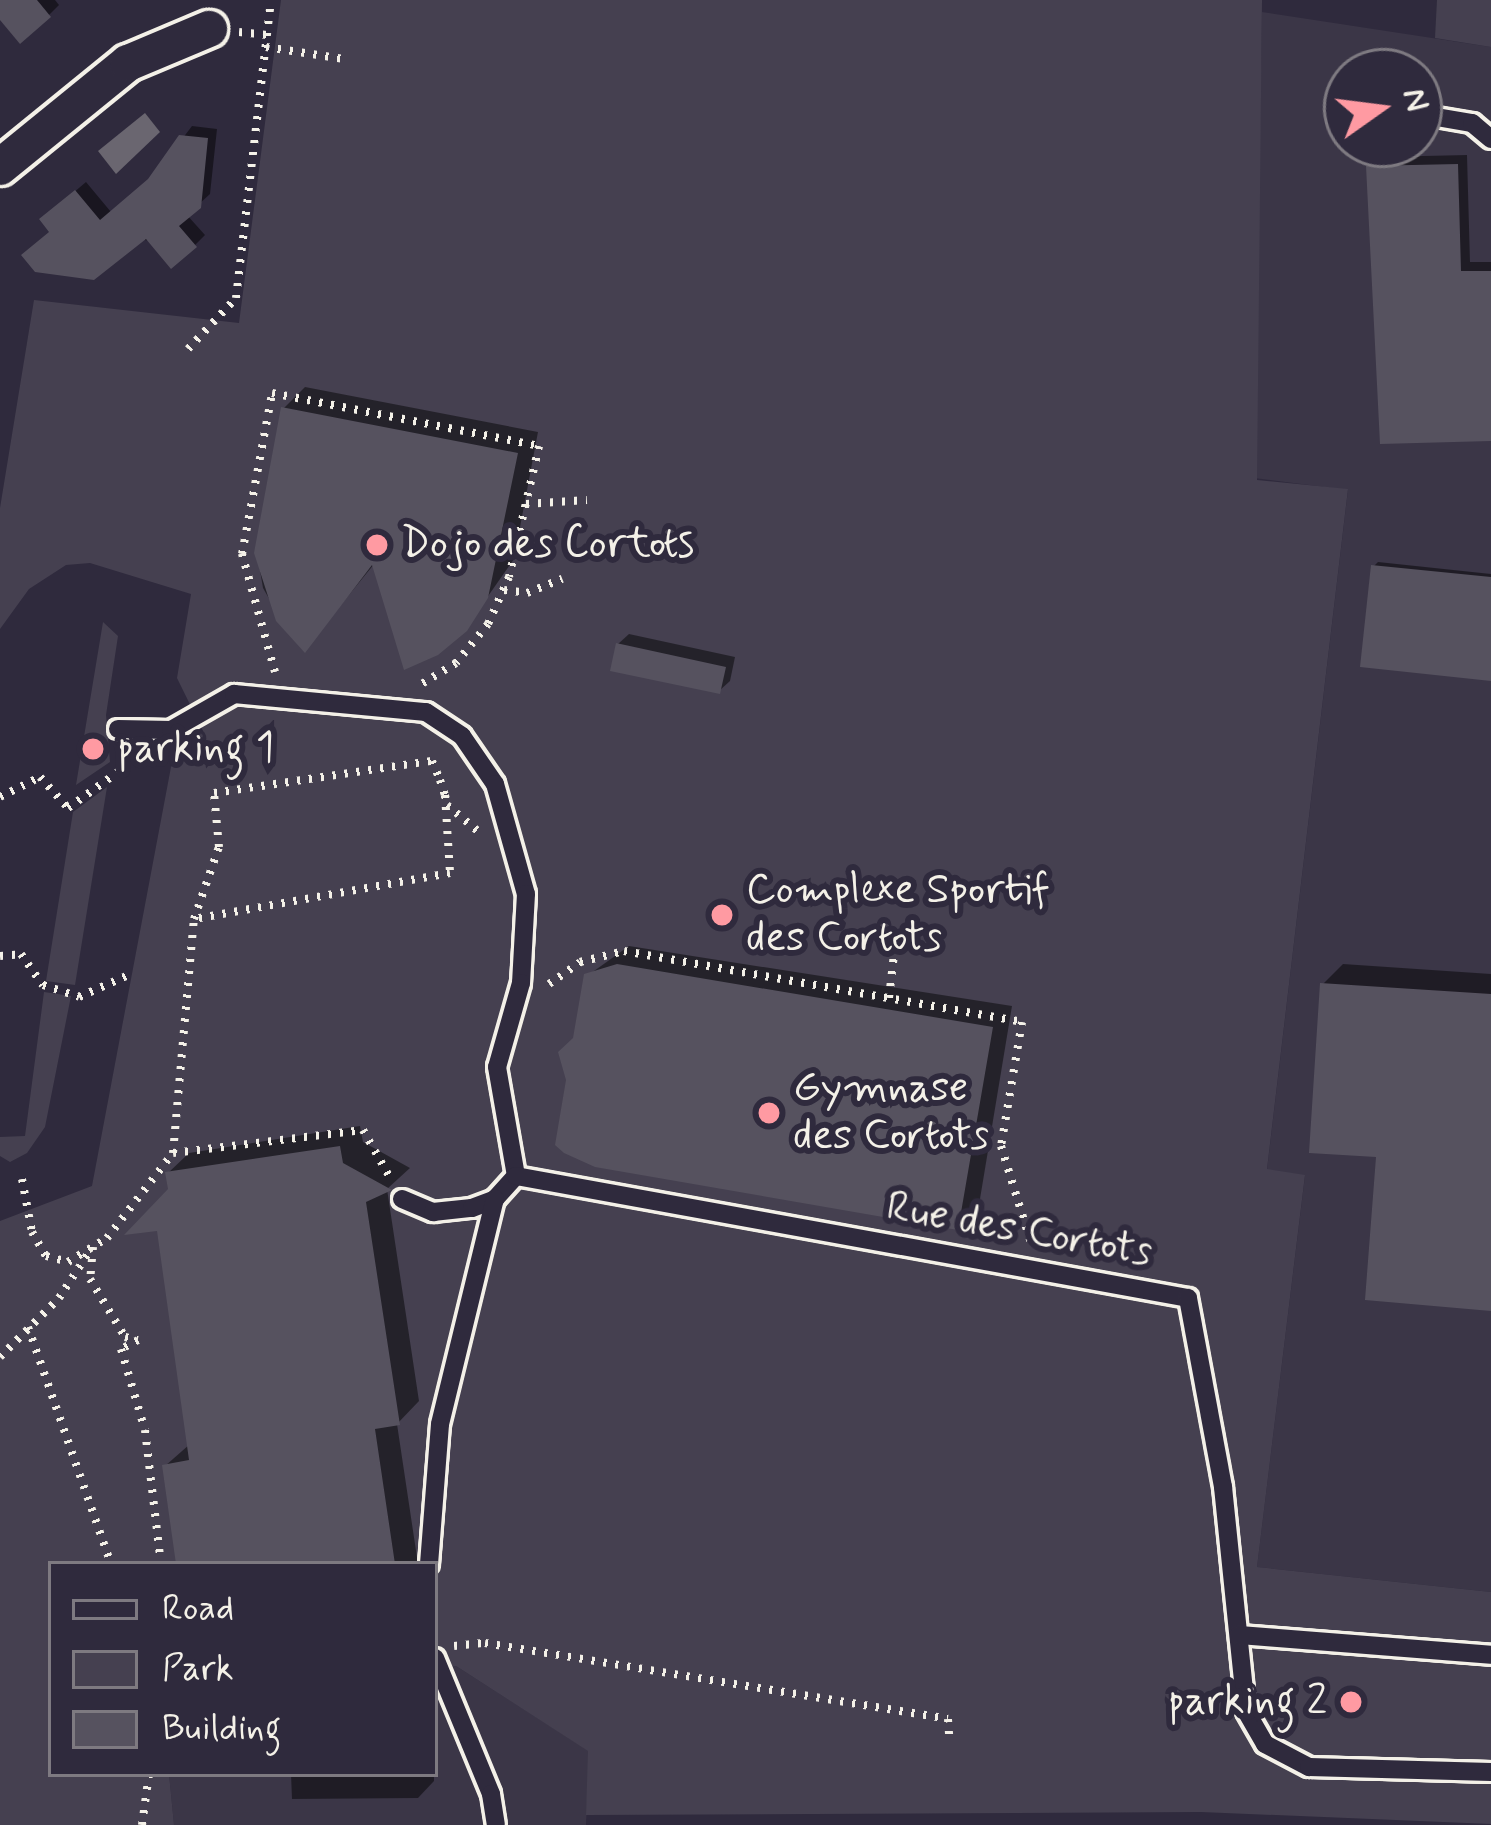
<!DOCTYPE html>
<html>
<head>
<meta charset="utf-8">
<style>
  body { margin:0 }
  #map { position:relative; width:1491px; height:1825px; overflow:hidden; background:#2f2a3d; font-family:Mynerve,sans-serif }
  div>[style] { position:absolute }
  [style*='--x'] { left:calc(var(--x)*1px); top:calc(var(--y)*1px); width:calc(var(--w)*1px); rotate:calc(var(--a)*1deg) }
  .built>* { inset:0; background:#3b3647 }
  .green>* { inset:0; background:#454050 }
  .water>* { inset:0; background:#6a6670 }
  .shadow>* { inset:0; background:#0007 }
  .building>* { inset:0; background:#56525f }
  .path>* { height:8px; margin-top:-4px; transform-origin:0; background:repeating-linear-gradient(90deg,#f4f1e8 0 3px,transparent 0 12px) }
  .roads { filter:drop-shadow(3px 0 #f4f1e8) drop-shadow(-3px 0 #f4f1e8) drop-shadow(0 3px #f4f1e8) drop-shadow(0 -3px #f4f1e8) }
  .lane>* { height:18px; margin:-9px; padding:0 9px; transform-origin:9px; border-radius:9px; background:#2f2a3d }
  .street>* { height:36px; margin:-18px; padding:0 18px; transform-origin:18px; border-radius:18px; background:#2f2a3d }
  .dots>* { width:33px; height:33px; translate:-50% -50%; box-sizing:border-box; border:6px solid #2f2a3d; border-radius:50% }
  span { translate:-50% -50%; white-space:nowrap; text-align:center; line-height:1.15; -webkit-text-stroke:12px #2f2a3d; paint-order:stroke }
  .poi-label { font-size:42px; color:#f4f1e8 }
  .left { translate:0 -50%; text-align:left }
  .right { translate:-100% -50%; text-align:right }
  .street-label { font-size:42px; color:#f4f1e8 }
  .legend { position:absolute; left:48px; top:1561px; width:390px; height:216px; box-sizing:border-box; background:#2f2a3d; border:3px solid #7e7a81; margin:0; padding:15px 21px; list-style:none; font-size:36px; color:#f4f1e8 }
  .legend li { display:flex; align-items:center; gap:24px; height:60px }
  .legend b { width:60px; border:3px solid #7e7a81 }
  .north { position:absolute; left:1323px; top:48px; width:120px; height:120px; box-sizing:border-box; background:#2f2a3d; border:3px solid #7e7a81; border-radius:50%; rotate:76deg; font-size:33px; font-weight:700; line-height:48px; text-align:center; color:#f4f1e8 }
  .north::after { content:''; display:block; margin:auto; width:42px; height:54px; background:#ff9aa2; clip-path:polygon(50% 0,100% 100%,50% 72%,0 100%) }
</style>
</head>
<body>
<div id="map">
  <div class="built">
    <i style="clip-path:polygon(evenodd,1262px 12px,1491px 47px,1491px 1592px,1257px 1567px,1305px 1176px,1267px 1170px,1348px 490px,1254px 478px,1262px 12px,1347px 72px,1419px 72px,1419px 144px,1347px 144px,1347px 72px)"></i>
    <i style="clip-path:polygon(456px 1666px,589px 1751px,586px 1825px,174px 1825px,169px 1774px,435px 1774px,435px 1669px)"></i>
  </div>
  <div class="green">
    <i style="clip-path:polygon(281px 0,1262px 0,1257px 480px,1348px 489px,1267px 1169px,1305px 1175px,1257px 1567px,1491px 1592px,1491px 1824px,1201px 1812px,586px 1815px,588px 1751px,456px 1666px,435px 1669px,435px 1564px,51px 1564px,51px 1774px,169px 1774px,174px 1825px,0 1825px,0 1221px,92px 1186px,171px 767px,203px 731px,177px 678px,191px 594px,90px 563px,66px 565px,29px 589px,0 629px,0 508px,34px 300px,239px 323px)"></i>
    <i style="clip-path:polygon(1437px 0,1491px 0,1491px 47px,1435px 38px)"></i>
    <i style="clip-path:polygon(103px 622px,118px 636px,106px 715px,110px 762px,76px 785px)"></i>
    <i style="clip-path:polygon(107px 787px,75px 985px,46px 981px,73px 812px)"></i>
    <i style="clip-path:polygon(44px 992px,71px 996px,45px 1127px,27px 1153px,10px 1162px,0 1156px,0 1137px,25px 1136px)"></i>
  </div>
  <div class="water">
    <i style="clip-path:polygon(145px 113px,160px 132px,116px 174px,98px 151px)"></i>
  </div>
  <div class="shadow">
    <i style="clip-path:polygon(0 0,55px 0,59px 5px,49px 15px,0 11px)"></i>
    <i style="clip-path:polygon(192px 126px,217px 129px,210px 194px,187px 215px,205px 235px,195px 245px,52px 231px,53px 210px,86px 182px,111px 212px,154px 176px)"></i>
    <i style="clip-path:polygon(1467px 155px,1470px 262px,1491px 262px,1491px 438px,1369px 167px,1379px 157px)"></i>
    <i style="clip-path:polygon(305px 387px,538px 432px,514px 559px,465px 629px,375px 563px,305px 649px,288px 632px,263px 588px,257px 553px,284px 408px)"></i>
    <i style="clip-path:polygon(1378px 562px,1491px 574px,1491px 678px,1374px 566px)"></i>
    <i style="clip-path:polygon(629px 634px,735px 657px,730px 681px,719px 691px,618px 644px)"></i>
    <i style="clip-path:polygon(629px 946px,1012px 1006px,979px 1205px,957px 1226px,577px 1038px,587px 976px)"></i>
    <i style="clip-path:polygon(1343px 964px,1491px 974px,1491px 1308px,1380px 1155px,1323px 984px)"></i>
    <i style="clip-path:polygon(360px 1126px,363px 1142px,410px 1168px,387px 1189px,419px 1401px,397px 1424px,418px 1564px,179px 1564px,165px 1466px,190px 1444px,168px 1173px,189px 1153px)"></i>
    <i style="clip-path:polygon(291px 1774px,434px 1774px,434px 1781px,418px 1798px,292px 1799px)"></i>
  </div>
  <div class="building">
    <i style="clip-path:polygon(0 0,37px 0,51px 17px,20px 44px,0 20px)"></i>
    <i style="clip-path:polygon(179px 135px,208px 138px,201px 208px,179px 226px,197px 247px,171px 269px,146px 239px,94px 280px,35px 272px,21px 255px,49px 232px,39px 219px,75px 190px,100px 220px,148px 179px)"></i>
    <i style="clip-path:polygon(1458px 164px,1461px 271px,1491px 271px,1491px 441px,1380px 444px,1366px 166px)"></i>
    <i style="clip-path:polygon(281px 407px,518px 453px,488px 598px,467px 631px,438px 655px,404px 670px,372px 565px,305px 653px,276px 621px,254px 553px)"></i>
    <i style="clip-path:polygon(1371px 565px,1491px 577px,1491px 681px,1360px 667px)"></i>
    <i style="clip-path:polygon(616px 643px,726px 667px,720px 694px,610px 671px)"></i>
    <i style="clip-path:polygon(617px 964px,993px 1027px,958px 1230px,595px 1167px,564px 1153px,555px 1145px,566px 1080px,558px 1052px,573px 1038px,584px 974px)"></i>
    <i style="clip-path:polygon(1320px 983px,1491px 994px,1491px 1311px,1365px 1300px,1376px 1157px,1309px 1153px)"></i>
    <i style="clip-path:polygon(340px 1146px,343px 1163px,392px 1190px,366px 1202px,400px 1425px,375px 1429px,395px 1564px,176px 1564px,162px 1465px,189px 1460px,157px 1231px,124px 1235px,168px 1189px,165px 1172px)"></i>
  </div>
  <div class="path">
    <i style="--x:239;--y:32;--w:28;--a:6"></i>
    <i style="--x:266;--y:47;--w:79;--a:8.7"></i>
    <i style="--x:188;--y:349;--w:70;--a:-46.7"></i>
    <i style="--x:236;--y:298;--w:300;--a:-83.3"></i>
    <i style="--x:526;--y:504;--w:61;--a:-3.8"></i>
    <i style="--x:504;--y:590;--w:23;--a:7"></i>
    <i style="--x:527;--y:593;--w:38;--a:-22"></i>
    <i style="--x:275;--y:672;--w:123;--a:-105.6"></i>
    <i style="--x:242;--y:554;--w:164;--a:-79.4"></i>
    <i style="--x:272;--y:393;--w:272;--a:11.2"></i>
    <i style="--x:539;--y:446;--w:134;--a:102.9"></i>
    <i style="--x:509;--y:577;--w:51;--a:114.1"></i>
    <i style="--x:488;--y:624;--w:50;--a:129.4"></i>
    <i style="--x:456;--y:663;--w:42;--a:148.6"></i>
    <i style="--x:445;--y:795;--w:78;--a:86.3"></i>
    <i style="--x:450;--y:873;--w:260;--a:169.8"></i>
    <i style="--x:194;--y:919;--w:76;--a:-70.9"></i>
    <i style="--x:219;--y:847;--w:54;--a:-95.3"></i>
    <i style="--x:214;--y:793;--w:220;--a:-8.4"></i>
    <i style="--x:432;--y:761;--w:21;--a:67"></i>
    <i style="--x:440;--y:780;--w:16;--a:72"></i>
    <i style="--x:445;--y:795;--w:10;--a:79"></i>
    <i style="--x:447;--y:805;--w:42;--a:40.2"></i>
    <i style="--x:0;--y:797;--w:45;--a:-26.6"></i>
    <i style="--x:40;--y:777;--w:42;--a:47.9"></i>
    <i style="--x:68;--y:808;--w:62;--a:-35.8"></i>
    <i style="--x:0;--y:956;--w:21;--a:-5"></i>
    <i style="--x:21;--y:954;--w:38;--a:55"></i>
    <i style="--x:43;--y:985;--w:38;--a:18"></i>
    <i style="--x:79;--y:997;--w:57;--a:-23.9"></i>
    <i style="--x:549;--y:984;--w:38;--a:-35"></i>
    <i style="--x:580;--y:962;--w:45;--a:-14"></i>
    <i style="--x:624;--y:951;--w:404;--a:10.1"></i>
    <i style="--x:1022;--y:1022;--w:126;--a:99.6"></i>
    <i style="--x:1001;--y:1146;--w:102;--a:72.8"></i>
    <i style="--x:889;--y:998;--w:44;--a:-83.5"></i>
    <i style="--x:173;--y:1153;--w:235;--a:-84.9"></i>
    <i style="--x:22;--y:1179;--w:54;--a:79.3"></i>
    <i style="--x:32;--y:1232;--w:28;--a:60"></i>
    <i style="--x:46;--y:1256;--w:23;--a:15"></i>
    <i style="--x:68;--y:1262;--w:46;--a:-31.6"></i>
    <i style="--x:107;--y:1238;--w:108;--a:-52.2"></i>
    <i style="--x:173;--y:1153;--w:191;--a:-6.9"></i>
    <i style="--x:363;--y:1130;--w:53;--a:60.5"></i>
    <i style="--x:93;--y:1247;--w:32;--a:95"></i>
    <i style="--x:90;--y:1279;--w:68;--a:58.9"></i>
    <i style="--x:125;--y:1337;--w:13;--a:13"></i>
    <i style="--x:138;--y:1340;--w:19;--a:152"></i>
    <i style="--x:121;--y:1349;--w:84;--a:73.5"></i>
    <i style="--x:145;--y:1430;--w:135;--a:83.2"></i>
    <i style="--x:28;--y:1327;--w:251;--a:70.7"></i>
    <i style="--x:0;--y:1357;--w:83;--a:-45"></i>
    <i style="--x:59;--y:1298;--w:59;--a:-56.9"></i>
    <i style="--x:454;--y:1646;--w:31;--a:-6"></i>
    <i style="--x:485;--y:1643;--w:469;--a:9.3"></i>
    <i style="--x:948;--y:1719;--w:16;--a:86"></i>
    <i style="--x:142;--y:1825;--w:51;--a:-82.2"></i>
  </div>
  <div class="roads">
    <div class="lane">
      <i style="--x:1419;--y:114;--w:54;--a:9.6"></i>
      <i style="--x:1472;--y:123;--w:25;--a:40"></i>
      <i style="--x:118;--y:729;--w:53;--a:1.1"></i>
      <i style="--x:171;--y:730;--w:73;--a:-29.7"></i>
      <i style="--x:234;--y:694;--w:193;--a:5.4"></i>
      <i style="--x:426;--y:712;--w:43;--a:33.7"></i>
      <i style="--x:462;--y:736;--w:58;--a:55.5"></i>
      <i style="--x:495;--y:784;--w:114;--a:74.3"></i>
      <i style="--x:526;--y:894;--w:89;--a:93.2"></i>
      <i style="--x:521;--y:983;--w:87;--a:105.9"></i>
      <i style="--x:497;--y:1067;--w:111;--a:80.1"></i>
      <i style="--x:402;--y:1199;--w:34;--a:23"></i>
      <i style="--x:433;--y:1212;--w:39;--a:-6"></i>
      <i style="--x:472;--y:1208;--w:25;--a:-21"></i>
      <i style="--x:495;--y:1199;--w:31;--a:-48"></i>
      <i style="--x:516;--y:1176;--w:683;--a:10.29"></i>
      <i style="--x:1188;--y:1298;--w:192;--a:79.5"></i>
      <i style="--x:1223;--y:1487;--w:225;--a:84.1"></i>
      <i style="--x:1246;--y:1711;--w:38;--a:60"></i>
      <i style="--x:1265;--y:1744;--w:50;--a:27.6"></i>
      <i style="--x:1309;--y:1767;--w:182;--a:1.6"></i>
      <i style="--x:429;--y:1564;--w:140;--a:-85.5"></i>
      <i style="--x:440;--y:1424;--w:232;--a:-76.3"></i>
      <i style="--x:1239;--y:1635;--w:253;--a:4.5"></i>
      <i style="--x:435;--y:1658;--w:147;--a:67.6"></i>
      <i style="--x:491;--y:1794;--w:31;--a:81"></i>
    </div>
    <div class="street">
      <i style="--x:0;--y:167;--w:165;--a:-39.1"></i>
      <i style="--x:128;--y:63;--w:88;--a:-22.8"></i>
    </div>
  </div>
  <div class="dots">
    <i style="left:377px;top:545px;background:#ff9aa2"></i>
    <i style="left:93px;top:749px;background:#ff9aa2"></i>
    <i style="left:722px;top:915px;background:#ff9aa2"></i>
    <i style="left:769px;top:1113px;background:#ff9aa2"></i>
    <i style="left:1351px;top:1702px;background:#ff9aa2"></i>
  </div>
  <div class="poi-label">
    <span class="left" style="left:401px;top:545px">Dojo des Cortots</span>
    <span class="left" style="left:117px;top:749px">parking 1</span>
    <span class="left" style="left:746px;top:915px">Complexe Sportif<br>des Cortots</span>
    <span class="left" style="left:793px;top:1113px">Gymnase<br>des Cortots</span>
    <span class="right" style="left:1327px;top:1702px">parking 2</span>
  </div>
  <div class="street-label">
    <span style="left:1019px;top:1231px;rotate:10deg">Rue des Cortots</span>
  </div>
  <ul class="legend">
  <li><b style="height:15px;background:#2f2a3d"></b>Road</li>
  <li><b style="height:33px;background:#454050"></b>Park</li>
  <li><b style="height:33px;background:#56525f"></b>Building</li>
  </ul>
  <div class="north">N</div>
</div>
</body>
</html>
